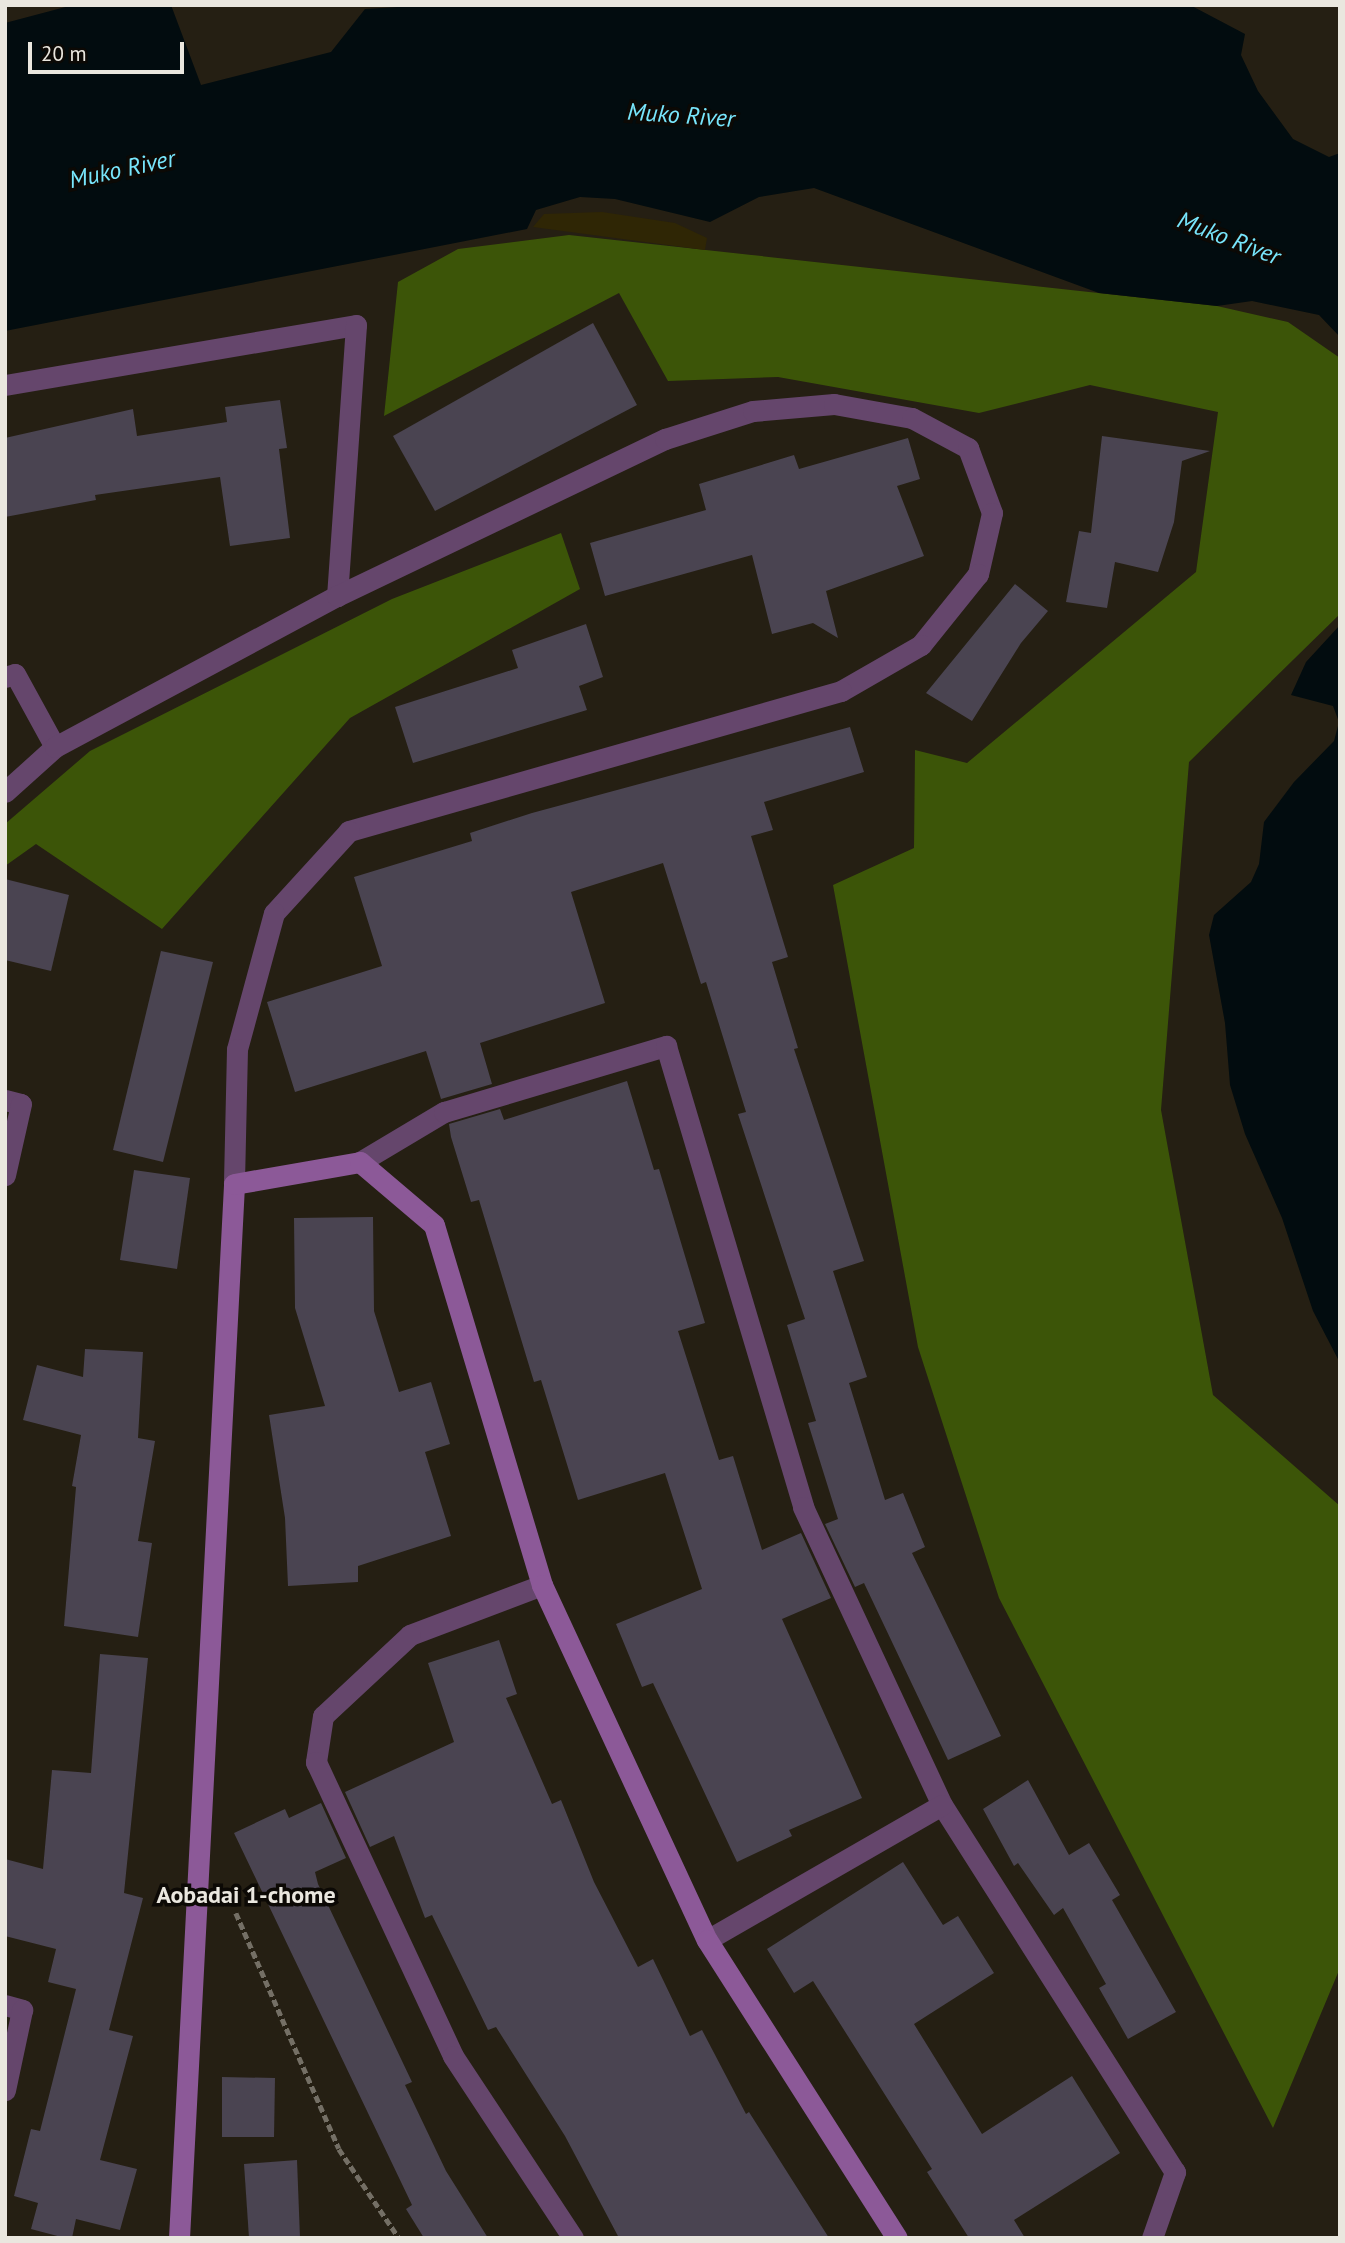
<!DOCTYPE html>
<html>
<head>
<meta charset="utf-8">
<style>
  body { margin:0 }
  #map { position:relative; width:1345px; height:2243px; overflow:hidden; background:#251f13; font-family:"PT Sans",sans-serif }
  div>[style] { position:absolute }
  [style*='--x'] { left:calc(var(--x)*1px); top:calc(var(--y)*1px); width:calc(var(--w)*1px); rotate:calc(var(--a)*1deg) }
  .forest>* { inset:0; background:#3c5508 }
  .sand>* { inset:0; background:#2f2605 }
  .water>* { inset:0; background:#020c0f }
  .building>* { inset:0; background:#4a4451 }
  .path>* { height:4.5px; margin-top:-2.25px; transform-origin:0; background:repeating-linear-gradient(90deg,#746f65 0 7px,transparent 0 10.5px) }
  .street>* { height:21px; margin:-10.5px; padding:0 10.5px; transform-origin:10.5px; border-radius:10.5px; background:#65466c }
  .secondary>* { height:21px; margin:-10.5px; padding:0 10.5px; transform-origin:10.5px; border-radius:10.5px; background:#8c5998 }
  span { translate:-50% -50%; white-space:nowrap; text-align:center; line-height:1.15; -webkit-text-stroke:7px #0c0905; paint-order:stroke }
  .water-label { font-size:24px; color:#78e6fc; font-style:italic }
  .neighbourhood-label { font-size:24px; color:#eae7df; font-weight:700 }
  .frame { position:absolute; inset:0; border:7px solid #eae7df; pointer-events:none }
  .scale { position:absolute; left:28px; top:42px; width:156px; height:32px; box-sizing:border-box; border:4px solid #eae7df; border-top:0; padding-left:9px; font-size:21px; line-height:24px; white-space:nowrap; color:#eae7df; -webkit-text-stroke:5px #0c0905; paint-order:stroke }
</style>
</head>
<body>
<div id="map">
  <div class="forest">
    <i style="clip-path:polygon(569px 235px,1217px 306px,1288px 322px,1340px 358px,1340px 614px,1189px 762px,1161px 1110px,1213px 1395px,1340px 1506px,1340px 1968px,1273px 2128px,999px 1598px,918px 1347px,833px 885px,914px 848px,915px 750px,967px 763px,1196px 572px,1218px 412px,1090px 385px,979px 413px,778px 377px,668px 381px,619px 293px,384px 416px,398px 282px,458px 249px)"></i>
    <i style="clip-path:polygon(561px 533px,580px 589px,350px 718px,162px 929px,36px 844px,5px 866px,5px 824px,90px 751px,392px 599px)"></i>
  </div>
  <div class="sand">
    <i style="clip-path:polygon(602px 212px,675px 223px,707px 238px,705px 250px,533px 227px,544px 214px)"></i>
  </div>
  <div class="water">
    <i style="clip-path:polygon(73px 5px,171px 5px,201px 85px,331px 52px,365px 9px,431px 5px,1190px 5px,1245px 34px,1241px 55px,1258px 91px,1293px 139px,1329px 157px,1340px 153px,1340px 337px,1319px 315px,1252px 301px,1217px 306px,1099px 293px,814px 188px,759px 197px,710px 222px,615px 199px,580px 197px,536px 210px,527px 229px,5px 331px,5px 23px)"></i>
    <i style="clip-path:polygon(1340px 625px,1340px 1363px,1313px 1311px,1282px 1218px,1245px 1134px,1230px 1085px,1225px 1023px,1209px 935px,1214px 915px,1251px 882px,1259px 864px,1264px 822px,1294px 782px,1334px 741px,1339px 722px,1333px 706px,1291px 695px,1306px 662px)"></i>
  </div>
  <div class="building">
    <i style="clip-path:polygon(593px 323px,637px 405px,435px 511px,393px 436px)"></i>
    <i style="clip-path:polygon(280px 400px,287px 448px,279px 449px,290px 538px,230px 546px,220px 477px,95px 495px,96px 500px,5px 517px,5px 438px,133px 409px,137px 436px,227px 422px,225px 407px)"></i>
    <i style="clip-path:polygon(1102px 436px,1210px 451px,1182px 461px,1174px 522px,1158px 572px,1115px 562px,1107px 608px,1066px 602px,1079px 531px,1091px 533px)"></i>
    <i style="clip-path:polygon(908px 438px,920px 479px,897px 486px,924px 556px,826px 591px,838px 638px,813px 623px,772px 634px,752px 555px,605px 596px,590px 543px,706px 510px,699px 484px,794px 455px,799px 469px)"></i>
    <i style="clip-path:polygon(1015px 584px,1048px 611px,1021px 643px,972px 721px,926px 693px)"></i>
    <i style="clip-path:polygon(586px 624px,603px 677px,579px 686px,587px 710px,413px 763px,395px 707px,518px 668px,512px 650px)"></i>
    <i style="clip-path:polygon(850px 727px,864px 772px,764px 802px,773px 830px,751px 836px,788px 957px,772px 962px,798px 1048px,794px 1049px,864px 1261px,833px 1271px,867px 1377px,849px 1383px,885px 1500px,903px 1493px,925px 1547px,912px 1553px,1001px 1736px,948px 1760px,864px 1583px,855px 1587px,825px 1524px,838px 1519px,808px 1423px,816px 1421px,787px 1325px,805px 1319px,738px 1114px,746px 1112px,706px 982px,701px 984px,663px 863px,571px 892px,605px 1003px,480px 1043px,492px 1084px,441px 1099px,426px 1051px,295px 1092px,267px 1002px,382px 966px,354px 877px,472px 841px,470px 833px,532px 813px)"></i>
    <i style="clip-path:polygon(5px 879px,69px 895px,51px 971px,5px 960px)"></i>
    <i style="clip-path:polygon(161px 951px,213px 962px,163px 1162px,113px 1150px)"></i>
    <i style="clip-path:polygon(627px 1081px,654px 1170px,659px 1169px,705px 1323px,678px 1331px,719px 1460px,733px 1456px,762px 1550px,801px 1533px,831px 1598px,782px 1619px,862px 1798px,789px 1830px,792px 1836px,737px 1862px,653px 1683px,642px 1687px,616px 1624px,702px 1589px,665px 1473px,578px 1500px,541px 1380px,534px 1382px,479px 1200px,471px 1202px,451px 1137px,449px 1124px,500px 1109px,504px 1120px)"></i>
    <i style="clip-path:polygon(134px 1170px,190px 1178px,177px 1269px,120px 1260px)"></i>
    <i style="clip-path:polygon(373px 1217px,374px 1311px,399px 1392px,431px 1382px,450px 1444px,425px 1452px,451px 1536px,358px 1566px,358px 1582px,288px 1586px,285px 1518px,269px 1415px,325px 1406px,295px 1308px,294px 1218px)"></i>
    <i style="clip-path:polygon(85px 1349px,143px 1352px,138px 1438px,155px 1441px,138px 1541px,152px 1543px,138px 1637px,64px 1626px,76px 1487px,72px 1486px,81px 1435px,23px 1420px,37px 1365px,83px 1377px)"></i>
    <i style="clip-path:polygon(499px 1640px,517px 1694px,506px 1698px,552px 1804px,561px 1800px,594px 1882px,638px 1967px,653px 1959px,690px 2036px,702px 2030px,746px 2114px,749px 2112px,829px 2238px,619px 2238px,565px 2136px,496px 2027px,488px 2030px,432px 1915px,425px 1918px,394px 1836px,370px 1847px,345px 1792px,454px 1742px,428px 1663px)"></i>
    <i style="clip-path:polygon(100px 1654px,148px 1658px,124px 1893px,143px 1898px,109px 2030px,133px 2036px,100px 2160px,137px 2169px,120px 2230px,76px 2219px,72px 2238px,65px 2238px,31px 2229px,38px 2203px,14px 2196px,31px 2129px,40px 2131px,76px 1989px,48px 1982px,56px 1949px,5px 1936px,5px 1859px,43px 1869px,52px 1770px,91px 1773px)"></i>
    <i style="clip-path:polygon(1028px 1780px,1069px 1855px,1089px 1843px,1120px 1895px,1112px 1900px,1176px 2012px,1128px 2039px,1099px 1988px,1106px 1984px,1063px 1908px,1054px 1915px,1018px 1863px,1014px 1866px,983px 1809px)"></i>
    <i style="clip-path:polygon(321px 1803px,346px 1858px,315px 1872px,318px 1884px,412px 2082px,405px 2085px,446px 2171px,488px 2238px,424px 2238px,406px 2209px,412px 2205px,234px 1833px,285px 1809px,289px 1818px)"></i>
    <i style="clip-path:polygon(903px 1862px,943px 1925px,958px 1916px,994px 1973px,914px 2024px,982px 2134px,1072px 2076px,1120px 2153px,1014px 2220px,1025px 2238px,969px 2238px,927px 2172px,932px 2169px,813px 1981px,794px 1993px,767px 1949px)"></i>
    <i style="clip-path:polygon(222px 2077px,275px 2078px,274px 2137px,222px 2137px)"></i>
    <i style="clip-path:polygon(297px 2160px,300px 2238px,249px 2238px,244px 2164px)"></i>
  </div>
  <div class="path">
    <i style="--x:236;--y:1913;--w:257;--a:66.4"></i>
    <i style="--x:339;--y:2149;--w:107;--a:56"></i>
  </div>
  <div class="street">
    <i style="--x:5;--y:385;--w:356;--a:-9.7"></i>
    <i style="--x:356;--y:325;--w:272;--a:94"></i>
    <i style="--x:5;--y:677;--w:10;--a:-17"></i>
    <i style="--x:15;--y:674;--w:83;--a:61.3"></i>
    <i style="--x:5;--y:792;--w:67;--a:-42"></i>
    <i style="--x:55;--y:747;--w:320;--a:-28.2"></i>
    <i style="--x:337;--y:596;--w:364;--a:-25.6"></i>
    <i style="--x:665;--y:439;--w:92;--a:-17.7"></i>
    <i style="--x:753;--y:411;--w:81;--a:-4.9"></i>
    <i style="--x:834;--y:404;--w:79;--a:10.2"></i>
    <i style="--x:912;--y:418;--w:64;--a:28.2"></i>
    <i style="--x:968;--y:448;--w:69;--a:69.7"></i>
    <i style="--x:992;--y:513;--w:63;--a:102.9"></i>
    <i style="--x:978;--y:574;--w:91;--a:128.8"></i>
    <i style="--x:921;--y:645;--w:92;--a:150.1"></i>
    <i style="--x:841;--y:691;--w:512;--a:164.12"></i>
    <i style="--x:349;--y:831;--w:111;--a:132.4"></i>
    <i style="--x:274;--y:913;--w:141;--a:105.2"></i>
    <i style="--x:237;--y:1049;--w:135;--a:91.3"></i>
    <i style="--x:5;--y:1100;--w:16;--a:14"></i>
    <i style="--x:21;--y:1104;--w:73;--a:102.7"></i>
    <i style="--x:360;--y:1162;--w:98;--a:-30.8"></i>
    <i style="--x:444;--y:1112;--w:232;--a:-16.6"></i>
    <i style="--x:666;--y:1046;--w:481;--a:73.4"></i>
    <i style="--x:803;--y:1507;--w:329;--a:65"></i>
    <i style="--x:942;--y:1805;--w:435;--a:57.6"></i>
    <i style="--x:1175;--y:2172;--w:70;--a:109.2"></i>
    <i style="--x:542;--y:1585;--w:141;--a:159.3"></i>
    <i style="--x:410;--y:1635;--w:119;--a:137"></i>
    <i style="--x:323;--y:1716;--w:47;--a:98.7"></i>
    <i style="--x:316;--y:1762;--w:324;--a:65"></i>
    <i style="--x:453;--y:2056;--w:218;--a:56.6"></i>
    <i style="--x:707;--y:1940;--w:271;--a:-29.9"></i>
    <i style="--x:5;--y:2005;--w:18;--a:16"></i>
    <i style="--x:22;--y:2010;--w:82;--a:102"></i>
  </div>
  <div class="secondary">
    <i style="--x:179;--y:2238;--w:1055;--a:-87.01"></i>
    <i style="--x:234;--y:1184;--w:128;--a:-9.9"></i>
    <i style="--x:360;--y:1162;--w:97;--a:40.4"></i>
    <i style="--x:434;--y:1225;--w:376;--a:73.3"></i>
    <i style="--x:542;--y:1585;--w:391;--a:65.1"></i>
    <i style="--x:707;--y:1940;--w:353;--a:57.5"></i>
  </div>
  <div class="water-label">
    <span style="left:681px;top:115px;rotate:4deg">Muko River</span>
    <span style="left:122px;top:169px;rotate:-12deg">Muko River</span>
    <span style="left:1229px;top:238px;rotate:21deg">Muko River</span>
  </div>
  <div class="neighbourhood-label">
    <span style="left:246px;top:1895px">Aobadai 1-chome</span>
  </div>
  <div class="frame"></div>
  <div class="scale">20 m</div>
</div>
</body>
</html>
